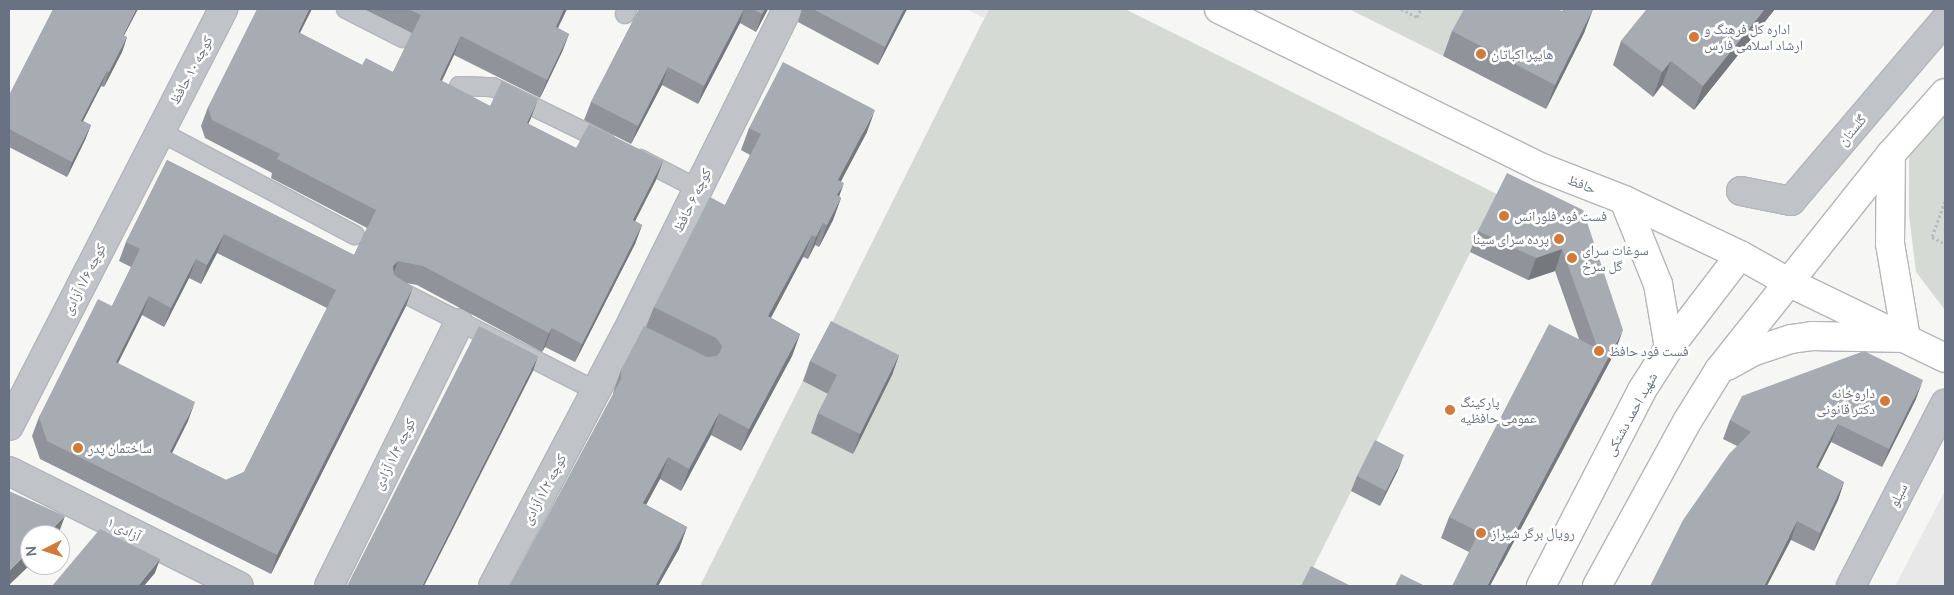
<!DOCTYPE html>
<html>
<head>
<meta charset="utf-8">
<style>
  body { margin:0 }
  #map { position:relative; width:1954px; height:595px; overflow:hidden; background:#f6f7f4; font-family:Manrope,"Noto Naskh Arabic",sans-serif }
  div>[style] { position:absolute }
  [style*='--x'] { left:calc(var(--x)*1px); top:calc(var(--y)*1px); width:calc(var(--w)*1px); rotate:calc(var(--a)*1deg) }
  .built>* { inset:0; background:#e7e8e7 }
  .green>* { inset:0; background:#d5dbd4 }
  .path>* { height:3px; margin-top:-1.5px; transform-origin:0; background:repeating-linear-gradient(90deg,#b8babd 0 2.5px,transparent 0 5px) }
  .roads { filter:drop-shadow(1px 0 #b3b6bb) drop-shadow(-1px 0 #b3b6bb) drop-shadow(0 1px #b3b6bb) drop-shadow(0 -1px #b3b6bb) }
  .lane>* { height:18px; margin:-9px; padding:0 9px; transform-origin:9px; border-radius:9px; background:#c0c3c7 }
  .street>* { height:28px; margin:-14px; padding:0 14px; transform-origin:14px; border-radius:14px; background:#c0c3c7 }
  .secondary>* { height:28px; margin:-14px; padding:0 14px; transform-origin:14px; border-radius:14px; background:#fff }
  .wall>* { inset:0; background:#90949a }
  .shaded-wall>* { inset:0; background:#75787d }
  .building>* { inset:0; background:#a7acb3 }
  .dots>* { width:14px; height:14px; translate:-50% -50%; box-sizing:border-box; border:2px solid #fff; border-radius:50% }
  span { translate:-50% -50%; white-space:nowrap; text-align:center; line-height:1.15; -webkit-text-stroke:5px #fff; paint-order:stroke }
  .poi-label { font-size:14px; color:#697282 }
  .left { translate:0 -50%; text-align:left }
  .right { translate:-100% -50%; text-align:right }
  .street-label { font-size:14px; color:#697282 }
  .frame { position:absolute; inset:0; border:10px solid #697282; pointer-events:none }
  .north { position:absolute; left:20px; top:525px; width:50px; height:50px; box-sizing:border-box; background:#fff; border:1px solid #c3c7cd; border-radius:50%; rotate:265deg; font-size:14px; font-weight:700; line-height:20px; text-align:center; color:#697282 }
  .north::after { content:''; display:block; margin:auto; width:18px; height:22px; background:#d17a39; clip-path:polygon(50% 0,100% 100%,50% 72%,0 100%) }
</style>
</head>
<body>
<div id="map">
  <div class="built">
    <i style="clip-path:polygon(966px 9px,989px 9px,984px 18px)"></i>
    <i style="clip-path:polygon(1945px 491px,1945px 586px,1895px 586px)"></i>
  </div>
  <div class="green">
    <i style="clip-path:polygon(989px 9px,1125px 9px,1499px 195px,1304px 586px,700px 586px)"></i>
    <i style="clip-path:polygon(1349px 9px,1467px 9px,1443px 56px)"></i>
    <i style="clip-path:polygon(1945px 114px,1945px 310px,1916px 272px,1909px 215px,1909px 155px)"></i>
  </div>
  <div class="path">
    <i style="--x:1401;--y:9;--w:18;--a:27"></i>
    <i style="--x:1417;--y:17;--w:9;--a:-63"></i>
    <i style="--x:1945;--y:201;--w:38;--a:110"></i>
    <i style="--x:1932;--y:237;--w:15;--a:28"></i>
  </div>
  <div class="roads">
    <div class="lane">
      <i style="--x:346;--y:9;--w:64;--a:27"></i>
      <i style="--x:625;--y:14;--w:5;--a:-68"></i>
      <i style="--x:459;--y:86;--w:34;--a:2"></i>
      <i style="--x:493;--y:87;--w:126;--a:26"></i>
      <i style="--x:159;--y:131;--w:222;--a:28"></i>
      <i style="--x:640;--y:159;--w:65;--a:27.3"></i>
      <i style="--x:396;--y:289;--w:225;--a:27"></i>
    </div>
    <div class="street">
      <i style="--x:1741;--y:191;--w:51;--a:11.3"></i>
      <i style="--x:1791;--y:201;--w:238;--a:-49.6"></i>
      <i style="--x:9;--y:426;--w:469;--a:-62.8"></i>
      <i style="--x:9;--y:471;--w:257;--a:26.6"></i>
      <i style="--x:329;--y:586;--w:293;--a:-63.7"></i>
      <i style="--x:493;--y:586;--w:287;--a:-62.2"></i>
      <i style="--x:627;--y:332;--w:360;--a:-63.6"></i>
      <i style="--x:1851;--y:586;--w:205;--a:-62.7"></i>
    </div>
    <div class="secondary">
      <i style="--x:1219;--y:9;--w:358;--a:26.2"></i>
      <i style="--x:1540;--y:167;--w:90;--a:21.4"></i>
      <i style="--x:1624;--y:200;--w:128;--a:25.4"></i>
      <i style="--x:1740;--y:255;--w:55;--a:29.4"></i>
      <i style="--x:1788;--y:282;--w:174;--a:25.8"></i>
      <i style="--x:1624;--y:200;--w:91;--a:68"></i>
      <i style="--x:1658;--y:284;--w:65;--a:80.2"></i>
      <i style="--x:1727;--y:366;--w:29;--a:-29"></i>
      <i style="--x:1752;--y:352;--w:41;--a:-18.4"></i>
      <i style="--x:1791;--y:339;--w:21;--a:-8"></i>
      <i style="--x:1812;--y:336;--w:94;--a:1.2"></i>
      <i style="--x:1906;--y:338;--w:96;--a:-99.6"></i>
      <i style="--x:1890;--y:243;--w:89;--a:-89.4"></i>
      <i style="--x:1541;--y:586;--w:220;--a:-62.7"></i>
      <i style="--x:1642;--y:390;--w:50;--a:-57.3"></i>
      <i style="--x:1669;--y:348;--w:117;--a:-52.6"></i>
      <i style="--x:1597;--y:586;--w:189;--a:-61.3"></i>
      <i style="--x:1688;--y:420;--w:59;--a:-58.2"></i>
      <i style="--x:1719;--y:370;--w:276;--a:-51.5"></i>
      <i style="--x:1891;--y:154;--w:81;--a:-48.5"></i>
    </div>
  </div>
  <div class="wall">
    <i style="clip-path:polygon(evenodd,364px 9px,567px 9px,558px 28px,569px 34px,562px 52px,540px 98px,454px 55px,442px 81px,490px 106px,531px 118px,528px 124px,576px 148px,663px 161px,656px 180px,635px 221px,642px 225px,635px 244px,575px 362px,545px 347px,542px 352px,417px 285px,406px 283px,406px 306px,271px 574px,40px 459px,32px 436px,39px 417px,112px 306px,131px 267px,119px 261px,126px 242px,167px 160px,354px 255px,367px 228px,271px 178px,272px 173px,205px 138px,201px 126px,208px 107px,300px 33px,362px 65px,393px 72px,412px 33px,364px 9px,217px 253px,327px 308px,244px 472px,226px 480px,172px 453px,188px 421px,118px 363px,142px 315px,164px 327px,189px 278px,201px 284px,217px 253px)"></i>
    <i style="clip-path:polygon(639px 9px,768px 9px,756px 32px,740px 23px,698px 104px,662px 85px,631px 144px,584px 120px,591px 102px)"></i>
    <i style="clip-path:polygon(802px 9px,907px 9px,878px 65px,798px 22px)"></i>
    <i style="clip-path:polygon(1593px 9px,1584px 33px,1546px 109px,1443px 56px,1452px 31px)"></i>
    <i style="clip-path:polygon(1647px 9px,1775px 9px,1694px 110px,1662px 85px,1653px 97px,1613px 65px,1621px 41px)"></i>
    <i style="clip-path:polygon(124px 36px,127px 37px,122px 52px,104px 87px,101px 86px,83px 121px,91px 125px,85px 140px,67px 177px,9px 147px,9px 95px)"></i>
    <i style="clip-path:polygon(749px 128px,867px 132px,841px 181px,839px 196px,841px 198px,833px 220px,819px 247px,815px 245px,808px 259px,803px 257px,771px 318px,800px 334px,792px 356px,741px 451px,711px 435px,681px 491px,660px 479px,646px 505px,687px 527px,679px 549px,658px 586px,510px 586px,613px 395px,613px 393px,621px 370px,646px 327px,654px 307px,725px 205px,750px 155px,741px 150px)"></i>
    <i style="clip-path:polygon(1583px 210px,1615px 352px,1501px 566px,1469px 552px,1441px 538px,1449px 517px,1579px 339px,1555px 271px,1528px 280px,1470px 252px,1478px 231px)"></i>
    <i style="clip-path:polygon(899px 355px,892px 375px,853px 454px,811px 433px,818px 413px,828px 394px,803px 381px,810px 361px)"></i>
    <i style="clip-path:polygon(1916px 399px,1882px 467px,1831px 442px,1818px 468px,1844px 482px,1838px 500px,1814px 551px,1791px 540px,1737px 446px,1723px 439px,1730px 420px)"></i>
    <i style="clip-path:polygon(1398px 470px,1380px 506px,1351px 491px,1357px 476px)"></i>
  </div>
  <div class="shaded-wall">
    <i style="clip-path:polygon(136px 9px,138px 9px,117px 49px,123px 35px)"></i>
    <i style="clip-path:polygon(309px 9px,312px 9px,291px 51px,298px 32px)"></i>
    <i style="clip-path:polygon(564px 9px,567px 9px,549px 46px,556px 27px)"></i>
    <i style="clip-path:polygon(744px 9px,740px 23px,698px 104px,704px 86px)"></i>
    <i style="clip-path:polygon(765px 9px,768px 9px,756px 32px,762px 14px)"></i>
    <i style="clip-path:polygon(904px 9px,907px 9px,878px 65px,885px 47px)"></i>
    <i style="clip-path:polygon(1593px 9px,1584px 33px,1546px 109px,1555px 85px)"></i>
    <i style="clip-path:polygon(1765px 9px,1775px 9px,1694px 110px,1703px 86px)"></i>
    <i style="clip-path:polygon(569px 34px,562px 52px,540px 98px,547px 80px)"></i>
    <i style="clip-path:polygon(461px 36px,454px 55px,433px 99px,440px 80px)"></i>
    <i style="clip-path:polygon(127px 37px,122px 52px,104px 87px,109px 72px)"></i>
    <i style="clip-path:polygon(1671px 61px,1662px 85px,1653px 97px,1662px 72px)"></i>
    <i style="clip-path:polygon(668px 67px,662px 85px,631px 144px,638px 126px)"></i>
    <i style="clip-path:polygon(107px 71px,101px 86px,76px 135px,81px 121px)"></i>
    <i style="clip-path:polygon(538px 99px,531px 118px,520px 142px,527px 123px)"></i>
    <i style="clip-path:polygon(875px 110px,867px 132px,830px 202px,838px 180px)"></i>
    <i style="clip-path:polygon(91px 125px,85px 140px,67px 177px,72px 162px)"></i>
    <i style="clip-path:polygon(663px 161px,656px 180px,626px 239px,633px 220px)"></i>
    <i style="clip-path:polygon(844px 183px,836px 205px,837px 195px)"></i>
    <i style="clip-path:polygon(841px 198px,833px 220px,819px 247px,827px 225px)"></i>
    <i style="clip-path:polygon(823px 223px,815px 245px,808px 259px,816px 237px)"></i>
    <i style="clip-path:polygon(642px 225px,635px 244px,575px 362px,582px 344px)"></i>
    <i style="clip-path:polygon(224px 234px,217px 253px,201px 284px,207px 265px)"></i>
    <i style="clip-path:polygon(812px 235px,803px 257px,760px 338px,768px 316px)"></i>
    <i style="clip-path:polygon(1562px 249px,1555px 271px,1528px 280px,1536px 258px)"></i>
    <i style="clip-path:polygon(196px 259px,189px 278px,164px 327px,171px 308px)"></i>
    <i style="clip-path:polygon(398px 261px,391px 280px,393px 266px)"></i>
    <i style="clip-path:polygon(413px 287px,406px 306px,271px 574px,277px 555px)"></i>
    <i style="clip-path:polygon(149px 296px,142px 315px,109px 381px,116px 362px)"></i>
    <i style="clip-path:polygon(552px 328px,545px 347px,542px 352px,549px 333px)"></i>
    <i style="clip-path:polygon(1623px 330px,1615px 352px,1490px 586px,1487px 586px,1509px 544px)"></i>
    <i style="clip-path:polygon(800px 334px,792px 356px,741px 451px,749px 429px)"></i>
    <i style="clip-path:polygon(899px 355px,892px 375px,853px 454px,860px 434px)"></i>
    <i style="clip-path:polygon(538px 356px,533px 371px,424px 586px,422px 586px)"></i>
    <i style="clip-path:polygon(1923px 380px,1916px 399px,1882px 467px,1889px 449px)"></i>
    <i style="clip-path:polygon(195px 402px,188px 421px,163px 471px,170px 452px)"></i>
    <i style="clip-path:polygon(719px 413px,711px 435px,681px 491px,689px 469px)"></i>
    <i style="clip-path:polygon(1838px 424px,1831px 442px,1809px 485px,1816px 467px)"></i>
    <i style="clip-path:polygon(1404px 455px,1398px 470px,1380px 506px,1386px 491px)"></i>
    <i style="clip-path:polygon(668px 457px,660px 479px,635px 525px,643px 503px)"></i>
    <i style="clip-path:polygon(1844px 482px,1838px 500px,1814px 551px,1820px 533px)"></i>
    <i style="clip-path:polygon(65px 516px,58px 535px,46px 535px)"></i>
    <i style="clip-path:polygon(1797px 521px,1791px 540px,1767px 586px,1764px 586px)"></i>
    <i style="clip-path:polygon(687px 527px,679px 549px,658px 586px,655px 586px)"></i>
    <i style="clip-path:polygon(30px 550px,30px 565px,9px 585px,9px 571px)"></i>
    <i style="clip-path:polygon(160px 559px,155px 573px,144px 586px,138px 586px)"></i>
  </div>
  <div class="building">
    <i style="clip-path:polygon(53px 9px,136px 9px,123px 35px,127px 37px,109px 72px,107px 71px,81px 121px,91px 125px,72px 162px,9px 129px,9px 95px)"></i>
    <i style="clip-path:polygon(evenodd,257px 9px,309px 9px,298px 32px,362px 65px,366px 58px,393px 72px,421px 15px,408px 9px,564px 9px,556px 27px,569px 34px,547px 80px,461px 36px,440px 80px,490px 106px,502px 81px,538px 99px,527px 123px,576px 148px,589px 124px,663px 161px,633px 220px,642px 225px,582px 344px,552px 328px,549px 333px,423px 266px,398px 261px,393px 266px,394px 275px,413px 287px,277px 555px,47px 441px,39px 417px,98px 299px,112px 306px,140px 249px,126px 242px,167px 160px,354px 255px,376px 210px,277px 159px,280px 154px,212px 120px,208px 107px,257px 9px,224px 234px,336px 290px,244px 472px,226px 480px,170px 452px,195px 402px,116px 362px,149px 296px,171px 308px,196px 259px,207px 265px,224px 234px)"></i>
    <i style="clip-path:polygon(639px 9px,744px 9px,704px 86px,668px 67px,638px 126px,591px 102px)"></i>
    <i style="clip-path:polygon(753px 9px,765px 9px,762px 14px)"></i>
    <i style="clip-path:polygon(813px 9px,904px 9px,885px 47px)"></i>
    <i style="clip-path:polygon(1464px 9px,1557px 9px,1562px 11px,1564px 9px,1593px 9px,1555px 85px,1452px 31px)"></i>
    <i style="clip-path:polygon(1647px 9px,1765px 9px,1703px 86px,1671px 61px,1662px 72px,1621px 41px)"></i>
    <i style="clip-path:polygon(783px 62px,875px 110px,838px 180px,844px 183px,837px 195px,841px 198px,827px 225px,823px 223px,816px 237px,812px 235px,768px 316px,800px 334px,749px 429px,719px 413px,689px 469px,668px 457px,643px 503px,687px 527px,655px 586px,510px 586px,621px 379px,621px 370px,644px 326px,707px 357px,717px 356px,720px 352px,722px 346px,716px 338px,654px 307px,710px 197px,725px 205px,761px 134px,749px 128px)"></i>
    <i style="clip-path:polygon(1507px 173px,1583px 210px,1623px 330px,1509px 544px,1487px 586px,1452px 586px,1479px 532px,1449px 517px,1549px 324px,1598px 349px,1562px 249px,1536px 258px,1478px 231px)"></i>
    <i style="clip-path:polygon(831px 321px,899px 355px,860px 434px,818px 413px,837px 375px,810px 361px)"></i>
    <i style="clip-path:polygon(479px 326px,538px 356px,422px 586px,347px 586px)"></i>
    <i style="clip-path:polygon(1864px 351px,1923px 380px,1889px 449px,1838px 424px,1816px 467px,1844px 482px,1820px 533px,1797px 521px,1764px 586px,1650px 586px,1683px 520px,1729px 454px,1751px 432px,1730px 420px,1742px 396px)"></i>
    <i style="clip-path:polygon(1375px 440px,1404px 455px,1386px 491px,1357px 476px)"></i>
    <i style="clip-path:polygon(9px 491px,65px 516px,46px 535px,30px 535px,30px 550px,9px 571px)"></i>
    <i style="clip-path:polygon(100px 529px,160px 559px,138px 586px,52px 586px)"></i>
    <i style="clip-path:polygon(1311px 566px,1351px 586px,1301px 586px)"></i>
    <i style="clip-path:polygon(1401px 574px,1425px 586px,1395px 586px)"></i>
  </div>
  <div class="dots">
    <i style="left:1694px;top:37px;background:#d17a39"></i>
    <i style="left:1481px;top:54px;background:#d17a39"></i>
    <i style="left:1504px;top:216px;background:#d17a39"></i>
    <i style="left:1559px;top:239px;background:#d17a39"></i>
    <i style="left:1572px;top:258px;background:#d17a39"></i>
    <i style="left:1599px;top:351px;background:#d17a39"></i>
    <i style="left:1885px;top:401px;background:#d17a39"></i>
    <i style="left:1450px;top:410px;background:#d17a39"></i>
    <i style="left:78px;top:448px;background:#d17a39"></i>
    <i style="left:1481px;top:533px;background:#d17a39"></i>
  </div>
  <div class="poi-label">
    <span class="left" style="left:1704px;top:37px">اداره کل فرهنگ و<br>ارشاد اسلامی فارس</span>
    <span class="left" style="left:1491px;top:54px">هایپر اکباتان</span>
    <span class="left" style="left:1514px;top:216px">فست فود فلورانس</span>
    <span class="right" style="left:1549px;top:239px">پرده سرای سینا</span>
    <span class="left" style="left:1582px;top:258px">سوغات سرای<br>گل سرخ</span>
    <span class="left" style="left:1609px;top:351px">فست فود حافظ</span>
    <span class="right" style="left:1875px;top:401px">داروخانه<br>دکتر قانونی</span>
    <span class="left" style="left:1460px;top:410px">پارکینگ<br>عمومی حافظیه</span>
    <span class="left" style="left:88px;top:448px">ساختمان پدر</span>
    <span class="left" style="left:1491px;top:533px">رویال برگر شیراز</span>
  </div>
  <div class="street-label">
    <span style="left:191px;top:70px;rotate:-62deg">کوچه ۱۰ حافظ</span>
    <span style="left:1852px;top:130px;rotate:-50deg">گلستان</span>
    <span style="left:1582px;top:184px;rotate:21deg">حافظ</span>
    <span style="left:692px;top:200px;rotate:-64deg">کوچه ۶ حافظ</span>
    <span style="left:84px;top:279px;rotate:-63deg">کوچه ۱/۶ آزادی</span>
    <span style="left:1631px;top:414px;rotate:-61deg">شهید احمد دشتکی</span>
    <span style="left:394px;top:454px;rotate:-64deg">کوچه ۱/۴ آزادی</span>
    <span style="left:544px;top:489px;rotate:-62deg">کوچه ۱/۲ آزادی</span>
    <span style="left:1898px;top:495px;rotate:-63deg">سیلو</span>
    <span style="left:124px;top:529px;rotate:27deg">آزادی ۱</span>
  </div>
  <div class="frame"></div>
  <div class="north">N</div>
</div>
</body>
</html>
